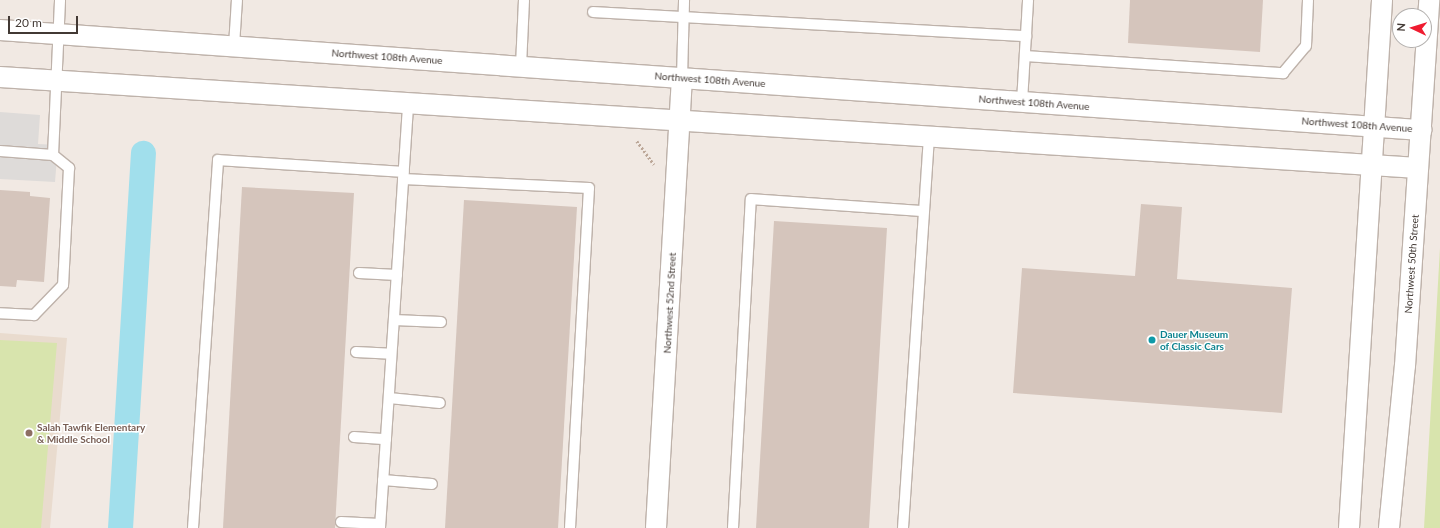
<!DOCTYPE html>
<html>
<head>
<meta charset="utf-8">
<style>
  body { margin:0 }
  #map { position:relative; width:1440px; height:528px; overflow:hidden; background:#f1e9e3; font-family:Lato,sans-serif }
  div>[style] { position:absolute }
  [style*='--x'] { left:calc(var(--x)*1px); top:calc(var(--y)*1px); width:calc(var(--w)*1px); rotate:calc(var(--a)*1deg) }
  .education>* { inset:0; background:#e9dbce }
  .green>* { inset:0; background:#d8e4ad }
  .parking>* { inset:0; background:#dedbd9 }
  .canal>* { height:25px; margin:-12.5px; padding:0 12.5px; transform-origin:12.5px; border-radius:12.5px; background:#a1dfec }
  .building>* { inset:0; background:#d5c5bc }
  .path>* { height:2.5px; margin-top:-1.25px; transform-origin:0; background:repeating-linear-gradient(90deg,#bca798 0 2px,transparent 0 4px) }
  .roads { filter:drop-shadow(1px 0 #beb2aa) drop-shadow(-1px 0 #beb2aa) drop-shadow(0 1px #beb2aa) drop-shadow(0 -1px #beb2aa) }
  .lane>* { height:10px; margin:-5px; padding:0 5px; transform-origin:5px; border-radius:5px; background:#fff }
  .street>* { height:20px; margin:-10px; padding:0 10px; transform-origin:10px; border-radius:10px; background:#fff }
  .dots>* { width:11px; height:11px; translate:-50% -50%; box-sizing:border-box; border:2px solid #fff; border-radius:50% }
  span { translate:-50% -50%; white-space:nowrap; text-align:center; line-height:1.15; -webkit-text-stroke:3px #fff; paint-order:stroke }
  .street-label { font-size:10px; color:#423934 }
  .culture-label { font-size:10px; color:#0d838f; font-weight:700 }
  .left { translate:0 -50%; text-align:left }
  .education-label { font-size:10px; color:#785e54; font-weight:700 }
  .north { position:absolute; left:1392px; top:8px; width:40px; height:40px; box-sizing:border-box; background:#fff; border:1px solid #b3b0ae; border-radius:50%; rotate:274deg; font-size:11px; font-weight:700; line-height:16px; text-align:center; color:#423934 }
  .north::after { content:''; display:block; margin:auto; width:14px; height:18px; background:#ef1c30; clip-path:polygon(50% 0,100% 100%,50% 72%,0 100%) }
  .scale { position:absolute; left:8px; top:16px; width:70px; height:18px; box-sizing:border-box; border:2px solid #423934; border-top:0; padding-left:5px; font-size:12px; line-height:14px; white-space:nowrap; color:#423934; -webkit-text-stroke:3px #fff; paint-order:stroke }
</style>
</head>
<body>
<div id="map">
  <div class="education">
    <i style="clip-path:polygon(0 333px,67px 338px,50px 528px,0 528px)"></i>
  </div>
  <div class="green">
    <i style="clip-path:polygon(1440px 248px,1440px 528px,1424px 528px)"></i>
    <i style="clip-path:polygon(0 340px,57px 343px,41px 528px,0 528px)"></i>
  </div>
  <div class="parking">
    <i style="clip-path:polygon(0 112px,40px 115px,38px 144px,58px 145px,55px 182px,0 179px)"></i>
  </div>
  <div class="canal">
    <i style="--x:120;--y:528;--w:376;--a:-86.5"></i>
  </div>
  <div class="building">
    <i style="clip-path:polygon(1130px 0,1263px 0,1260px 52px,1128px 43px)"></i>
    <i style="clip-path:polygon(242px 187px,354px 193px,335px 528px,223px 528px)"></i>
    <i style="clip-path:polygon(0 190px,30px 192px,30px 196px,50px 198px,44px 282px,17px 280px,16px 287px,0 286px)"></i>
    <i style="clip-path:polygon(464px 200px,577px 207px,558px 528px,445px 528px)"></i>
    <i style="clip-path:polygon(1141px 204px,1182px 207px,1177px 279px,1292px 288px,1282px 413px,1013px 393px,1022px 268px,1135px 276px)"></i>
    <i style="clip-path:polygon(774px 221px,887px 228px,869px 528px,756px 528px)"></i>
  </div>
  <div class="path">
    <i style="--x:637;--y:141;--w:29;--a:54"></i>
  </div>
  <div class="roads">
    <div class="lane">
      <i style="--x:593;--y:12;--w:434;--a:3.2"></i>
      <i style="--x:234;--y:46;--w:46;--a:-86.3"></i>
      <i style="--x:1025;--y:56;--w:259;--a:3.8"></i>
      <i style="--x:1283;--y:73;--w:35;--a:-50"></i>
      <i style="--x:1306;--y:46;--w:46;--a:-87.5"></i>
      <i style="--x:521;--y:66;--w:66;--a:-87.4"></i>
      <i style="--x:682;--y:78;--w:78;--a:-88.5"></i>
      <i style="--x:1022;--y:102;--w:102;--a:-86.6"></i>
      <i style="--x:0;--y:151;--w:53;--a:4.3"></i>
      <i style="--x:53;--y:155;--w:21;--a:39"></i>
      <i style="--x:69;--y:168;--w:117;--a:92.9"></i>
      <i style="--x:63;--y:285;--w:42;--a:134"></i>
      <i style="--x:34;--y:315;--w:34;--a:-177"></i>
      <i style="--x:53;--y:155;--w:155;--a:-87.4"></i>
      <i style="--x:403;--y:179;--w:186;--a:2.8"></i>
      <i style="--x:589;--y:188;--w:341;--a:93.2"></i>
      <i style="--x:359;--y:273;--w:38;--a:3"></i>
      <i style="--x:394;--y:320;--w:47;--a:2.4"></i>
      <i style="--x:356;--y:352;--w:35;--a:3"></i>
      <i style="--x:389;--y:398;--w:51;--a:5.6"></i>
      <i style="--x:354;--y:437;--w:32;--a:4"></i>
      <i style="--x:383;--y:480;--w:49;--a:4.7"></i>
      <i style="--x:341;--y:522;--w:39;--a:3"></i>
      <i style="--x:193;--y:528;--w:369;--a:-86.1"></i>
      <i style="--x:218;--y:160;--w:186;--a:3.7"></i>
      <i style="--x:380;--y:528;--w:425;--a:-86.2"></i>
      <i style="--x:733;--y:528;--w:329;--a:-86.9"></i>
      <i style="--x:751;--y:199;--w:173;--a:4"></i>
      <i style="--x:903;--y:528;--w:391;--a:-86.2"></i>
    </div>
    <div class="street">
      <i style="--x:0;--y:30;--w:1425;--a:4.03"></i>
      <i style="--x:0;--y:77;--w:1421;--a:3.67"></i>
      <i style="--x:656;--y:528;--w:451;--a:-86.7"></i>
      <i style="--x:1349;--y:528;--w:529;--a:-86.42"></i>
      <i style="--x:1389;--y:528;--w:163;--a:-84.4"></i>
      <i style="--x:1405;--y:366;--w:367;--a:-86.2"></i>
    </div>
  </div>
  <div class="dots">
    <i style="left:1152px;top:340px;background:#0f9aa8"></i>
    <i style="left:29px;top:433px;background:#8d6e63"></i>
  </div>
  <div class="street-label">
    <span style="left:387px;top:57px;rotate:4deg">Northwest 108th Avenue</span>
    <span style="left:710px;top:80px;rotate:4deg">Northwest 108th Avenue</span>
    <span style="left:1034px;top:103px;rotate:4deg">Northwest 108th Avenue</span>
    <span style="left:1357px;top:125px;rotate:4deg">Northwest 108th Avenue</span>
    <span style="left:1412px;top:264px;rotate:-86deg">Northwest 50th Street</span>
    <span style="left:670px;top:303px;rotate:-87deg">Northwest 52nd Street</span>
  </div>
  <div class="culture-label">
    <span class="left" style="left:1160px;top:340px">Dauer Museum<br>of Classic Cars</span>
  </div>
  <div class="education-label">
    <span class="left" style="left:37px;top:433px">Salah Tawfik Elementary<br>&amp; Middle School</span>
  </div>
  <div class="north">N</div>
  <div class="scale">20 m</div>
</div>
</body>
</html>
